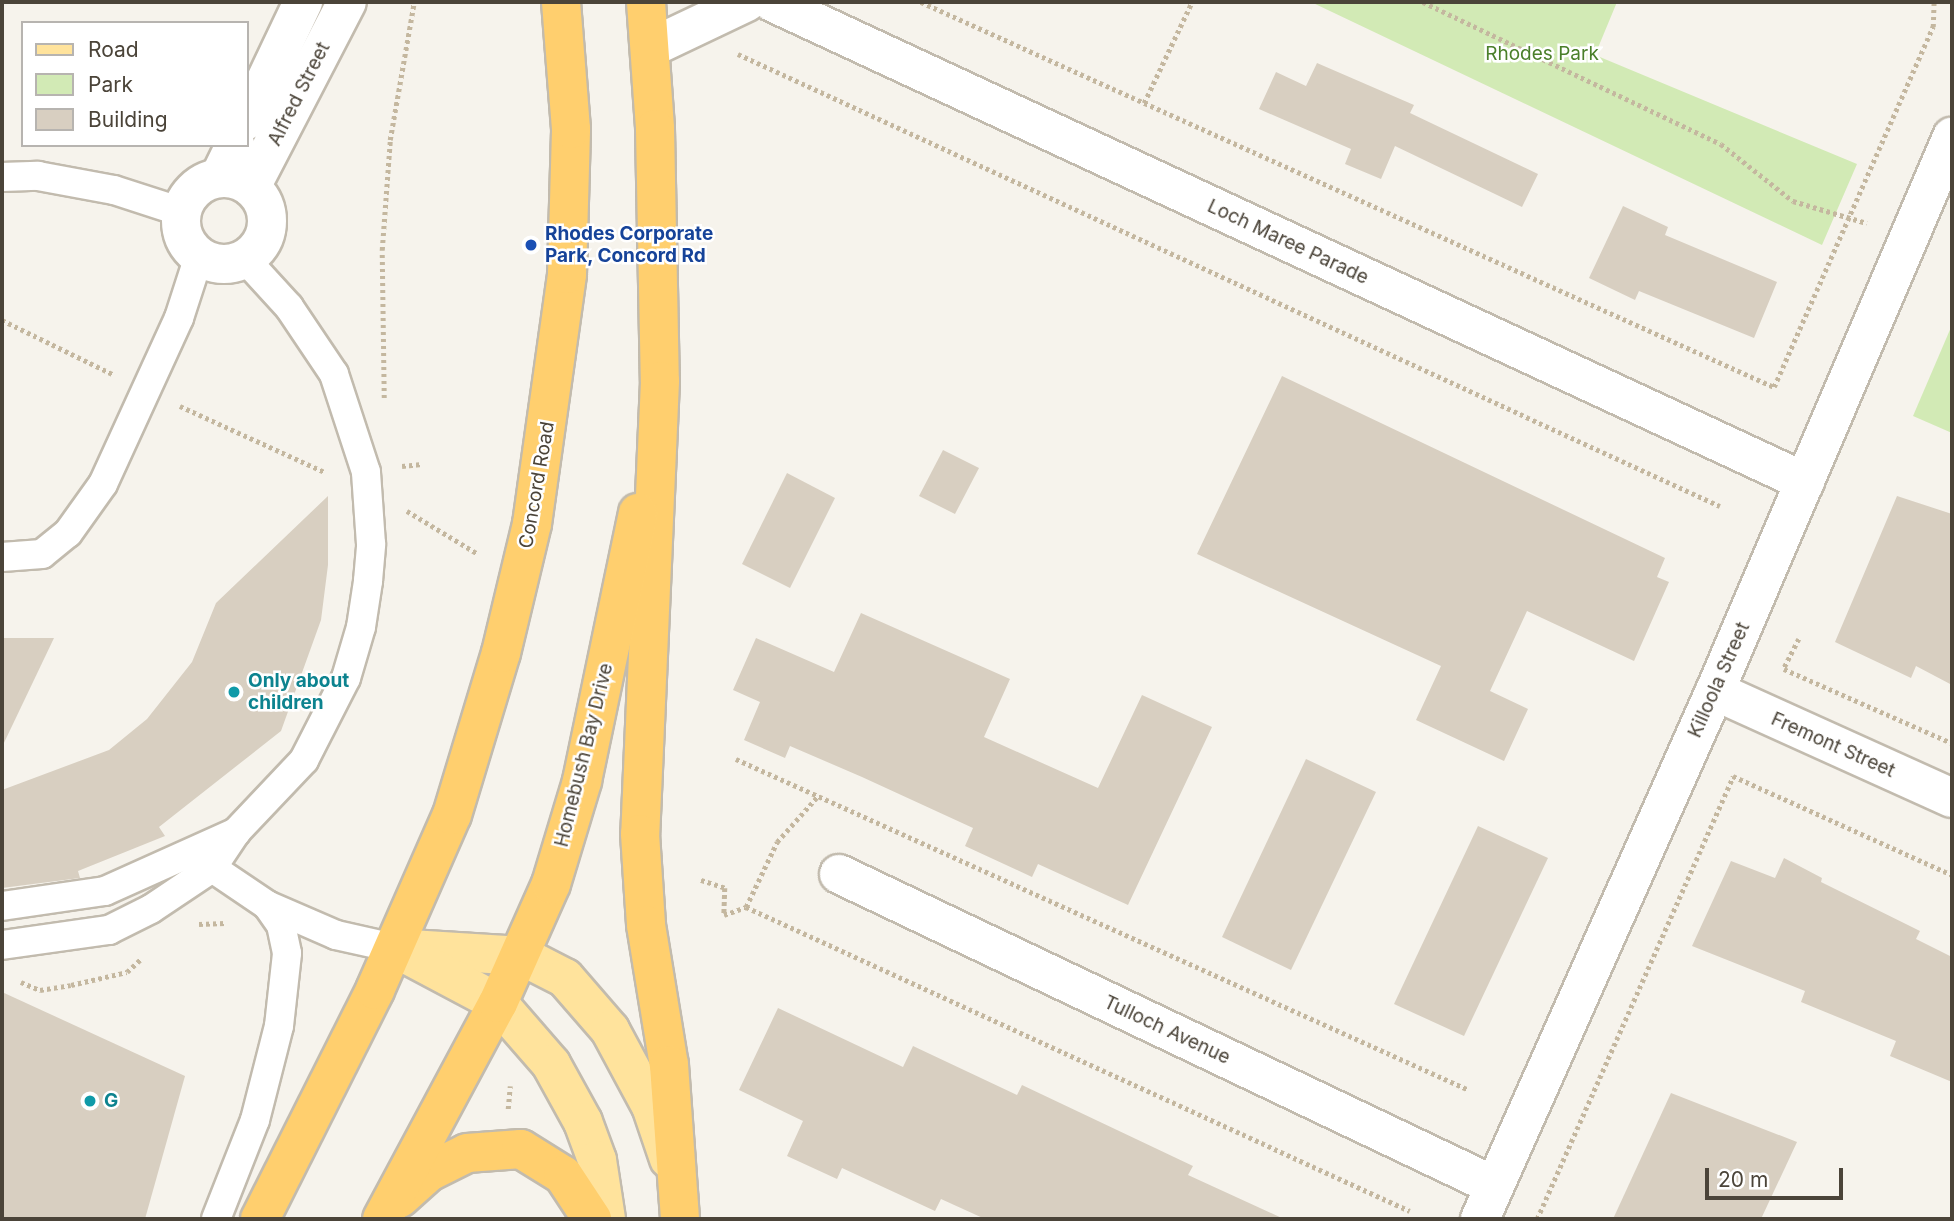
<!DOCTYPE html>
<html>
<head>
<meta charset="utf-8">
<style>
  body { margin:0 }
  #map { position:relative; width:1954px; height:1221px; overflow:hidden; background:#f6f3ec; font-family:Inter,sans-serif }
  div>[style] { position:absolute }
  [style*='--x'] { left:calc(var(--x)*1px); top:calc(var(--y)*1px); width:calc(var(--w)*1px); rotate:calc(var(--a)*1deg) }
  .green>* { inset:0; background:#d2eab5 }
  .building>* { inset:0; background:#d8cfc1 }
  .path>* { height:4.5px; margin-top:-2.25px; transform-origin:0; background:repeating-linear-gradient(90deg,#c4b79f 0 3.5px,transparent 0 7px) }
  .roads { filter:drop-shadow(2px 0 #c2bbae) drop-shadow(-2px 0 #c2bbae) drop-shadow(0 2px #c2bbae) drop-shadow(0 -2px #c2bbae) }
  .lane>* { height:28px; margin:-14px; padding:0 14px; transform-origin:14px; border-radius:14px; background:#fff }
  .street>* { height:38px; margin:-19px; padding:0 19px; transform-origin:19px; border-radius:19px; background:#fff }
  .street>.ring { margin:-19px; padding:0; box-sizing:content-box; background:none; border:38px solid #fff; border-radius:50% }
  .primary>* { height:38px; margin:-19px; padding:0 19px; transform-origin:19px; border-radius:19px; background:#ffe39c }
  .highway>* { height:38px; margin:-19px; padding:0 19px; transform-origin:19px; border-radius:19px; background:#ffcf6e }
  .dots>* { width:19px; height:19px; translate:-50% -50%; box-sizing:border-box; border:4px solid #fff; border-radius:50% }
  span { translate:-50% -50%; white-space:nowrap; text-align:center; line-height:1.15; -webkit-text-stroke:5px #fff; paint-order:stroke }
  .park-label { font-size:19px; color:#4a7f2a }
  .street-label { font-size:19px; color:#4b4439 }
  .transit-label { font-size:19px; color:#164399; font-weight:700 }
  .left { translate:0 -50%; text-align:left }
  .culture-label { font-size:19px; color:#0d838f; font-weight:700 }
  .frame { position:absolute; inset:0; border:4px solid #4b4439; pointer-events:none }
  .legend { position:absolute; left:21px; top:21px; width:228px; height:126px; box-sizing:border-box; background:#fff; border:2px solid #b7b4b0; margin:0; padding:9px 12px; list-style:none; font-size:21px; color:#4b4439 }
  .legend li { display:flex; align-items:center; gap:14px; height:35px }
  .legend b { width:35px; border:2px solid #b7b4b0 }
  .scale { position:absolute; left:1705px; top:1168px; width:138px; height:32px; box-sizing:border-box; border:4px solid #4b4439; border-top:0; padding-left:9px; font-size:21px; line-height:24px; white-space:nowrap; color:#4b4439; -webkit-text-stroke:5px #fff; paint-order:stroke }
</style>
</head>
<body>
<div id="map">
  <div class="green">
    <i style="clip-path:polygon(1311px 2px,1617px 2px,1595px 55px,1857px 164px,1822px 245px)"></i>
    <i style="clip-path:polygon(1952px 325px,1952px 433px,1913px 416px)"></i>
  </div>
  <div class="building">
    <i style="clip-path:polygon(1317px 63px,1414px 105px,1410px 113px,1538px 174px,1522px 207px,1395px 146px,1381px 179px,1345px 164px,1351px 149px,1259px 109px,1276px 72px,1306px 86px)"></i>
    <i style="clip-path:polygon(1623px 206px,1668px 227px,1665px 235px,1777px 282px,1754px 338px,1639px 291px,1635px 300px,1589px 278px)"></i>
    <i style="clip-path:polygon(1282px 376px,1665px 558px,1657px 577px,1669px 582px,1634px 661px,1527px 611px,1490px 691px,1528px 709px,1504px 761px,1416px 720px,1441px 666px,1197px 554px)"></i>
    <i style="clip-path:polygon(943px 450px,979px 468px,955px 514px,919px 496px)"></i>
    <i style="clip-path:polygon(787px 473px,835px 498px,790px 588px,742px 564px)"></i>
    <i style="clip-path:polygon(328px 496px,328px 565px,321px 620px,281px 731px,159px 827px,165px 836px,78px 871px,80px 878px,2px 888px,2px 790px,109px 750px,147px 719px,192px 662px,216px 603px)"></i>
    <i style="clip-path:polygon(1897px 496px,1952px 514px,1952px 685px,1916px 666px,1911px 678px,1835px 642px)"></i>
    <i style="clip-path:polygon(861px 613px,1010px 679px,984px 737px,1098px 788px,1142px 695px,1212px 727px,1128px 905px,1038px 864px,1032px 877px,965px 846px,973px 828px,862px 777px,790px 746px,785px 758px,744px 740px,760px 702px,733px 690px,756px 638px,834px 672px)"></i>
    <i style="clip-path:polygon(2px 638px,54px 638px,2px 747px)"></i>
    <i style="clip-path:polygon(1306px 759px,1376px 792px,1291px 970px,1222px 937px)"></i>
    <i style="clip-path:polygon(1478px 826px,1548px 858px,1464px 1036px,1394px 1004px)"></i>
    <i style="clip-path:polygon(1784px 858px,1822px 878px,1821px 882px,1920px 931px,1916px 939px,1952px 957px,1952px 1082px,1890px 1056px,1896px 1041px,1801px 1002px,1805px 991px,1692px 946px,1731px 861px,1775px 878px)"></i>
    <i style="clip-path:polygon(2px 992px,185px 1076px,145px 1219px,2px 1219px)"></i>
    <i style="clip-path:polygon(778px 1008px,903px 1067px,913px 1046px,1017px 1095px,1022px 1085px,1193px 1166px,1188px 1175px,1284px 1219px,985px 1219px,941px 1199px,935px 1211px,842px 1168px,837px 1179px,787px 1156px,803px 1121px,739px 1090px)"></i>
    <i style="clip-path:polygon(1671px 1093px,1797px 1142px,1761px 1219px,1613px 1219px)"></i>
  </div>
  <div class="path">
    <i style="--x:921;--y:2;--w:936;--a:24.29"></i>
    <i style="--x:1774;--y:387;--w:394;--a:-66.2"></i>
    <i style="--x:1933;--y:27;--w:25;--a:-88"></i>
    <i style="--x:1423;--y:2;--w:330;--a:25.5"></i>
    <i style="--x:1721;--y:144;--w:92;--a:38.4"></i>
    <i style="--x:1793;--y:201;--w:77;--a:16.6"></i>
    <i style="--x:738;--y:54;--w:1081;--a:24.72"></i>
    <i style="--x:1144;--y:103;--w:112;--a:-64.6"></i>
    <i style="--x:2;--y:320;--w:123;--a:26.1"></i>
    <i style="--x:384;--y:398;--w:148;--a:-90.8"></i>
    <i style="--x:382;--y:250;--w:110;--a:-85.8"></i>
    <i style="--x:390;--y:140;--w:140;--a:-80.1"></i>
    <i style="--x:180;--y:406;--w:159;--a:24.5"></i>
    <i style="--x:402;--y:466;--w:20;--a:-6"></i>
    <i style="--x:407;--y:511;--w:83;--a:31.2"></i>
    <i style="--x:1799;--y:639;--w:34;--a:117"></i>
    <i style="--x:1784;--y:669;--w:184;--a:23.8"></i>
    <i style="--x:736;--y:759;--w:802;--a:24.3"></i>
    <i style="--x:701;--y:880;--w:25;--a:18"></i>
    <i style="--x:725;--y:888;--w:27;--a:92"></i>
    <i style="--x:724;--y:915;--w:23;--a:-20"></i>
    <i style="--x:746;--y:907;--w:72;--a:-64.5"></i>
    <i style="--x:777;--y:842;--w:62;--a:-48.3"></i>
    <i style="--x:746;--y:907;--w:730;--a:24.6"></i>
    <i style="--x:199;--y:924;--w:26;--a:-2"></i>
    <i style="--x:21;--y:982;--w:21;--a:23"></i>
    <i style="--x:40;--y:990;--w:31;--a:-9"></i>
    <i style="--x:71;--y:985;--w:57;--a:-13.1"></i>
    <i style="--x:127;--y:972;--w:18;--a:-43"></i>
    <i style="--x:508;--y:1109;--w:23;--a:-85"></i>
    <i style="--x:1537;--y:1219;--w:484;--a:-66.1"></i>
    <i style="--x:1733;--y:776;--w:240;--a:24.3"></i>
  </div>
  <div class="roads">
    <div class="lane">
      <i style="--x:2;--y:177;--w:36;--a:-2"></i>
      <i style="--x:38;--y:176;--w:77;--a:10.4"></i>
      <i style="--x:114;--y:190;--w:71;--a:17.9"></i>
      <i style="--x:2;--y:557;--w:40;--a:-4.3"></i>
      <i style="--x:42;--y:554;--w:33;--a:-39"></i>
      <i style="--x:68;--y:533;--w:60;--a:-54.5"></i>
      <i style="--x:103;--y:484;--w:183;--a:-65.4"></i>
      <i style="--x:179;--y:318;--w:65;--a:-72.1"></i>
      <i style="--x:196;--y:857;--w:86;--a:34.1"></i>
      <i style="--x:267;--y:905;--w:75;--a:23.5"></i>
      <i style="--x:336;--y:935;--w:59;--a:12.6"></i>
      <i style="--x:2;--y:906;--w:104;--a:-8.3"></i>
      <i style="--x:105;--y:891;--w:144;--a:-24.2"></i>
      <i style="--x:2;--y:945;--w:108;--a:-8"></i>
      <i style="--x:109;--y:930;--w:47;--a:-26.6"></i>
      <i style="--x:151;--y:909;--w:73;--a:-33.9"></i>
      <i style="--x:212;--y:868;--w:43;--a:-56.3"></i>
      <i style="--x:236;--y:832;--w:99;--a:-46.6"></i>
      <i style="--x:304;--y:760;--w:92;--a:-62.9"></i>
      <i style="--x:346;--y:678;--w:53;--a:-73.6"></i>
      <i style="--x:361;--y:627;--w:47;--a:-81.3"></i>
      <i style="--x:368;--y:581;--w:37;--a:-85"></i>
      <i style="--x:371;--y:544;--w:72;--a:-94"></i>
      <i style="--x:366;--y:472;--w:103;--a:-108.1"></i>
      <i style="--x:334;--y:374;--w:81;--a:-123.9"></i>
      <i style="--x:289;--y:307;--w:65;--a:-132.5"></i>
      <i style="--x:216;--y:1219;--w:106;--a:-68.5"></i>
      <i style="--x:255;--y:1120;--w:97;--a:-75.7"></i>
      <i style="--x:279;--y:1026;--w:73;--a:-83.7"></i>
      <i style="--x:287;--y:953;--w:29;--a:-102"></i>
      <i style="--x:281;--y:925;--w:24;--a:-125"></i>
    </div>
    <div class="street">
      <i style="--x:772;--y:2;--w:1139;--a:24.92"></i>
      <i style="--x:650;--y:48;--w:107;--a:-25.4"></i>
      <i style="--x:247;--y:120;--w:131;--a:-64.6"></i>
      <i style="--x:219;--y:178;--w:37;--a:-64"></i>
      <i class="ring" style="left:181px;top:178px;width:48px;height:48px"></i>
      <i style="--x:251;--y:187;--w:208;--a:-62.6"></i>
      <i style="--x:1715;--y:691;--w:260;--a:24.3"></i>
      <i style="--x:839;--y:874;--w:726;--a:25.44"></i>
      <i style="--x:1480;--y:1219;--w:578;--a:-66.01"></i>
      <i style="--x:1715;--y:691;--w:603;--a:-66.84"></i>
    </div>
    <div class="primary">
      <i style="--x:394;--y:948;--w:128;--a:3.6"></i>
      <i style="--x:522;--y:956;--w:48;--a:27.1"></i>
      <i style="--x:565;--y:978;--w:69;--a:49.1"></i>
      <i style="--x:610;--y:1030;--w:86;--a:61.7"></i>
      <i style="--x:651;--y:1106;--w:56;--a:71.2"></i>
      <i style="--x:406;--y:954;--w:104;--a:28"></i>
      <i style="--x:498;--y:1003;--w:81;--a:49"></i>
      <i style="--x:551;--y:1064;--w:66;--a:61.1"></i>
      <i style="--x:583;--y:1122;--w:40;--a:69.8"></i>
      <i style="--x:597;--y:1160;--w:60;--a:81.3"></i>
    </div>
    <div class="highway">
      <i style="--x:646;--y:2;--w:127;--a:85.9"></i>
      <i style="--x:655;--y:129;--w:252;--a:88.9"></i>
      <i style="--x:660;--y:381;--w:453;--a:92.5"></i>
      <i style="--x:640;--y:834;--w:91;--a:86.2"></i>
      <i style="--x:646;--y:925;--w:142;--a:80.7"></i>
      <i style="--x:669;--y:1065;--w:152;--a:85.9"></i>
      <i style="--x:400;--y:1198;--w:39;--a:-42"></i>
      <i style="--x:429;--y:1172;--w:42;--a:-26.6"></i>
      <i style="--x:467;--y:1153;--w:54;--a:-4.2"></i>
      <i style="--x:521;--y:1149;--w:49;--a:31.8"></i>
      <i style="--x:563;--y:1175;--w:53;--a:56.6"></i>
      <i style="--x:260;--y:1219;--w:256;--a:-63.3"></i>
      <i style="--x:375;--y:990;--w:191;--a:-66.3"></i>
      <i style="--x:452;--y:815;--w:169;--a:-73.2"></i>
      <i style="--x:501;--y:653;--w:133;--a:-76.5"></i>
      <i style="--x:532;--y:524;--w:252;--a:-82"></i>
      <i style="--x:567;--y:274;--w:145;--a:-88.4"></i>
      <i style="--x:571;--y:129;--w:127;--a:-94.5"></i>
      <i style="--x:382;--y:1219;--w:245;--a:-61.8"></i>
      <i style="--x:498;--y:1003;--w:130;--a:-66"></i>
      <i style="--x:551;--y:884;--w:108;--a:-73.2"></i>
      <i style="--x:582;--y:781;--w:274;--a:-78.2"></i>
    </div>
  </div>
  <div class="dots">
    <i style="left:531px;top:245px;background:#1a4fb4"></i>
    <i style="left:234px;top:692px;background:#0f9aa8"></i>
    <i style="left:90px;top:1101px;background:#0f9aa8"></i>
  </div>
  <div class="park-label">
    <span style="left:1542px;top:54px">Rhodes Park</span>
  </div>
  <div class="street-label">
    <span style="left:299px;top:94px;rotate:-63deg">Alfred Street</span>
    <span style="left:1288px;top:242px;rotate:25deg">Loch Maree Parade</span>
    <span style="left:537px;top:485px;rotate:-80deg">Concord Road</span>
    <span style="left:1719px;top:680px;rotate:-66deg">Killoola Street</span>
    <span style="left:1833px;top:745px;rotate:24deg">Fremont Street</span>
    <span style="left:584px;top:755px;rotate:-76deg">Homebush Bay Drive</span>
    <span style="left:1167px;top:1030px;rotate:25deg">Tulloch Avenue</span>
  </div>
  <div class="transit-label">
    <span class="left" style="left:545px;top:245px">Rhodes Corporate<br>Park, Concord Rd</span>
  </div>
  <div class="culture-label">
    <span class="left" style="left:248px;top:692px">Only about<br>children</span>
    <span class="left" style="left:104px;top:1101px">G</span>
  </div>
  <div class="frame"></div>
  <ul class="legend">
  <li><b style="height:9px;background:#ffe39c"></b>Road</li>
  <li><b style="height:19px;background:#d2eab5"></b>Park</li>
  <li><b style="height:19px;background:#d8cfc1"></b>Building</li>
  </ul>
  <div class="scale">20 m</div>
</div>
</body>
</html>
